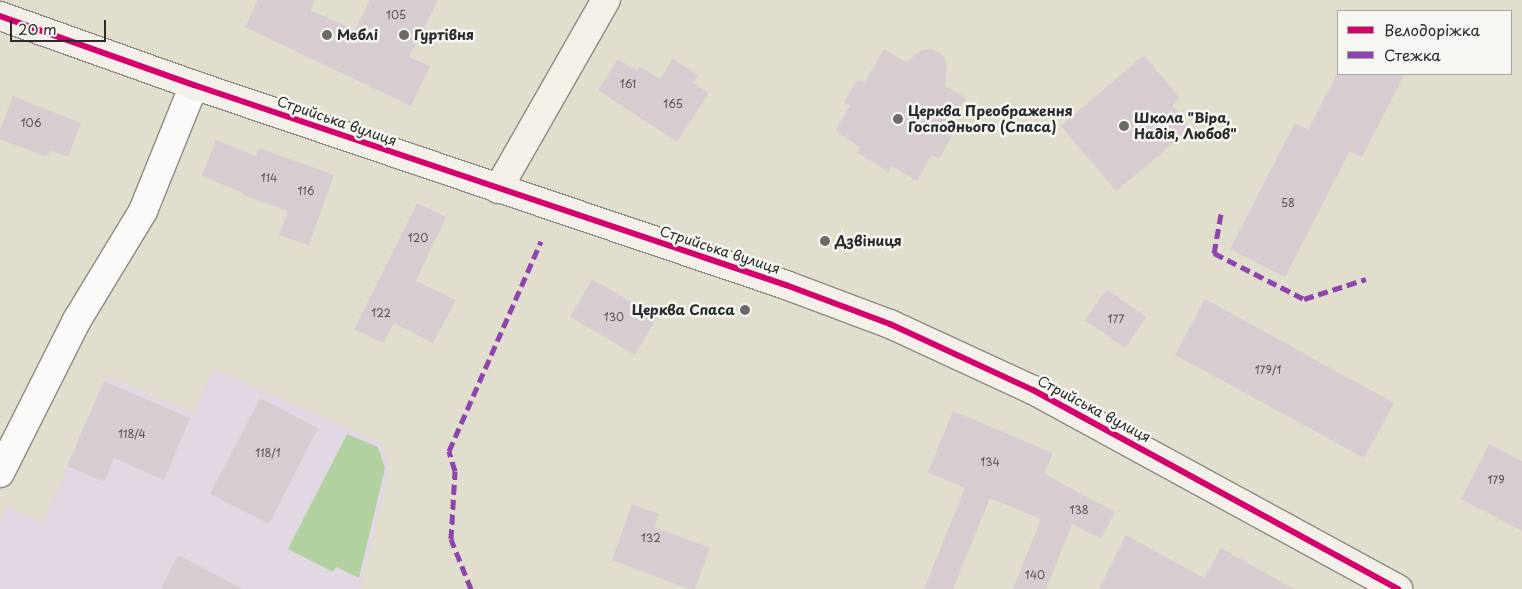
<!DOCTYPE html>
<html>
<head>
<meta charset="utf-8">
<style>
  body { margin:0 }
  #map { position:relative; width:1522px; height:589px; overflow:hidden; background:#e2dece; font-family:"Playpen Sans",sans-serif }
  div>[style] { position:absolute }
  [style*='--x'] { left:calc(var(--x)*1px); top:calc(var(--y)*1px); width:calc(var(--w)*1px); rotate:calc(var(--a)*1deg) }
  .built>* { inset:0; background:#e1d8e3 }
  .green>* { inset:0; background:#b2d1a0 }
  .building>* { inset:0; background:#d7cccf }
  .roads { filter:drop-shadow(1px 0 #8c8a82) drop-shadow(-1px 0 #8c8a82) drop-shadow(0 1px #8c8a82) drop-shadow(0 -1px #8c8a82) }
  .street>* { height:28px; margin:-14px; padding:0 14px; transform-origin:14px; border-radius:14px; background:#fbfaf8 }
  .secondary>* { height:28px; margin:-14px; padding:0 14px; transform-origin:14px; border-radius:14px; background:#f3f0e9 }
  .quiet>* { height:5px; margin-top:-2.5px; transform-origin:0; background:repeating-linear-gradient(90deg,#8e44ad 0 10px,transparent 0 15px) }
  .cycleway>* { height:6px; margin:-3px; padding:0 3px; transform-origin:3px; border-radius:3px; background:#d6006c }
  .dots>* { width:14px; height:14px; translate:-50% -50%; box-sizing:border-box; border:2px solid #f6f6f2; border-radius:50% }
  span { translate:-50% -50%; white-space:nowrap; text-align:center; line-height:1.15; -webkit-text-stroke:5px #f6f6f2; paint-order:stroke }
  .number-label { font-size:11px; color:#565354 }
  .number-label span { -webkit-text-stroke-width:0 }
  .poi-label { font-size:14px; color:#2b2b2b; font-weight:700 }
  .left { translate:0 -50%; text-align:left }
  .right { translate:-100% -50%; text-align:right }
  .street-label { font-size:14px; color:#2b2b2b }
  .legend { position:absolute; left:1337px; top:10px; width:175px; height:65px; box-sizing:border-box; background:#f6f6f2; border:1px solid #a5a5a2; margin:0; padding:6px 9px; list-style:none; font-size:15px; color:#2b2b2b }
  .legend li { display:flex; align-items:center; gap:10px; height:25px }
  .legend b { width:25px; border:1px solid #a5a5a2 }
  .scale { position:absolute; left:10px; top:20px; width:96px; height:22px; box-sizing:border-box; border:2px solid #2b2b2b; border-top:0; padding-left:6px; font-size:15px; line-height:18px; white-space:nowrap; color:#2b2b2b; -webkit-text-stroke:4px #f6f6f2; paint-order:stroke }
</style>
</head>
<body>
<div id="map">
  <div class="built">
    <i style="clip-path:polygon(214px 369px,381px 443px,390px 467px,361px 589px,0 589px,0 520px,7px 506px,43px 523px,106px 375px,193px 413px)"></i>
  </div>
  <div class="green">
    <i style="clip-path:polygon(347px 434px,378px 447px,385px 468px,359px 578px,336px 567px,333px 572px,288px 549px)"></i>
  </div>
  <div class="building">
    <i style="clip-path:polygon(258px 0,315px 0,310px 10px,355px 30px,370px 0,438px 0,409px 57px,430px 66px,411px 106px,245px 27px)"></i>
    <i style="clip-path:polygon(884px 49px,906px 62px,922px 50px,931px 49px,938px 52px,944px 57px,947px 65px,945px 86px,966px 98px,946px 132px,952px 136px,939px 159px,932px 155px,917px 181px,892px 166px,888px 172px,873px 162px,857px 153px,860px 147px,835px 131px,850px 106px,844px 102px,858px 79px,864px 83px)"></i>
    <i style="clip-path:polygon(1144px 55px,1180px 99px,1172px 105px,1192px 128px,1116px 191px,1061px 126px)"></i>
    <i style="clip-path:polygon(618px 59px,637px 71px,640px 66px,660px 79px,673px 59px,698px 75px,693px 83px,709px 93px,677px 142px,598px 90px)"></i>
    <i style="clip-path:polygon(1337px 74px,1405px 74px,1362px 157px,1350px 151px,1285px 277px,1230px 249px,1295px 123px,1308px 130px)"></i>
    <i style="clip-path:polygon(13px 96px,81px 123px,68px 157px,50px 150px,47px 157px,0 139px,0 130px)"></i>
    <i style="clip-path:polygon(216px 140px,256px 156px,259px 148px,334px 175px,309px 245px,279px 235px,288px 211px,242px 195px,243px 193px,202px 176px)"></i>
    <i style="clip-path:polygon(417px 203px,446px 217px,416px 281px,456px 300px,433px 343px,394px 323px,383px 343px,354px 329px)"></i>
    <i style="clip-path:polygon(592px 279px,657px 317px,635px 355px,570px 317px)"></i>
    <i style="clip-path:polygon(1107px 289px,1146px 317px,1125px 348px,1085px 320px)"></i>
    <i style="clip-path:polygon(1205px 299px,1394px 403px,1364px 458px,1175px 355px)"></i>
    <i style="clip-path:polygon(104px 381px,190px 418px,164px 480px,114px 458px,104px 482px,67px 466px)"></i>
    <i style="clip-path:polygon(260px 398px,318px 428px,269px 524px,210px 494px)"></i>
    <i style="clip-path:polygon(953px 411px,1053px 453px,1044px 474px,1115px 512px,1101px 539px,1072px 524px,1046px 589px,1013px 589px,1041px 519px,990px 498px,953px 589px,924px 589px,965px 488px,928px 472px)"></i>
    <i style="clip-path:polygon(1489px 444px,1522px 461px,1522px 531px,1461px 499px)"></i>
    <i style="clip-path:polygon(632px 504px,659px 514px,654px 527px,710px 548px,695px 589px,689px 589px,612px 560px)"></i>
    <i style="clip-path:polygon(1126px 535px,1204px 578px,1221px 548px,1294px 589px,1099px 589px)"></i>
    <i style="clip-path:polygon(178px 555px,243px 589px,161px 589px)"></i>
  </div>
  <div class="roads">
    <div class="street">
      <i style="--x:0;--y:473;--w:171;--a:-63.3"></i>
      <i style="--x:77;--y:320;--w:127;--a:-58.8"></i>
      <i style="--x:143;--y:211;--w:136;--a:-68"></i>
    </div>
    <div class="secondary">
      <i style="--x:0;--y:16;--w:206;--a:19.6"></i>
      <i style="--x:194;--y:85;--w:625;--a:18.67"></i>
      <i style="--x:786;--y:285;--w:111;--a:20.6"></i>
      <i style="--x:890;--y:324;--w:157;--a:24.8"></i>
      <i style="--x:1033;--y:390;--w:416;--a:28.6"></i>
      <i style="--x:498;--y:189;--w:218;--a:-60.3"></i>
    </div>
  </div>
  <div class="quiet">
    <i style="--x:1221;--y:214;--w:40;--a:100"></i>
    <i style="--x:1214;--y:253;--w:101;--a:27.1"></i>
    <i style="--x:1304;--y:299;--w:65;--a:-17.9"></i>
    <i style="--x:471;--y:589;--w:54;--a:-111.8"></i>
    <i style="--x:451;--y:539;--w:68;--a:-86.6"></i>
    <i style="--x:455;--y:471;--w:21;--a:-107"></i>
    <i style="--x:449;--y:451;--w:229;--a:-66.3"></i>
  </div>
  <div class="cycleway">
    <i style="--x:0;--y:16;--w:206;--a:19.6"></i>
    <i style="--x:194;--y:85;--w:625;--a:18.67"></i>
    <i style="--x:786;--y:285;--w:111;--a:20.6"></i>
    <i style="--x:890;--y:324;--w:157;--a:24.8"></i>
    <i style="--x:1033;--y:390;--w:416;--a:28.6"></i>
  </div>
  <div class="dots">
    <i style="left:327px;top:35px;background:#6b6a64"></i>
    <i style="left:404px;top:35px;background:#6b6a64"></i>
    <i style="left:898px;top:119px;background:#6b6a64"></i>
    <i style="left:1124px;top:126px;background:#6b6a64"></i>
    <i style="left:825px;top:241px;background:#6b6a64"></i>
    <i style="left:745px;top:310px;background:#6b6a64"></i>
  </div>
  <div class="number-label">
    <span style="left:396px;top:15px">105</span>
    <span style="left:628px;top:84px">161</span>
    <span style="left:673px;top:104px">165</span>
    <span style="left:31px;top:123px">106</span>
    <span style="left:269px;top:178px">114</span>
    <span style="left:306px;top:191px">116</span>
    <span style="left:1288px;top:203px">58</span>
    <span style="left:418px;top:238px">120</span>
    <span style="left:381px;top:313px">122</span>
    <span style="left:614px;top:317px">130</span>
    <span style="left:1116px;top:319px">177</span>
    <span style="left:1268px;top:370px">179/1</span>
    <span style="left:132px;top:434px">118/4</span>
    <span style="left:268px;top:453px">118/1</span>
    <span style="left:990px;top:462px">134</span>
    <span style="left:1496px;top:480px">179</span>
    <span style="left:1079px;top:510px">138</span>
    <span style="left:651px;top:538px">132</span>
    <span style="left:1035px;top:575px">140</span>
  </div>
  <div class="poi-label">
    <span class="left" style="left:337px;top:35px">Меблі</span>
    <span class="left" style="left:414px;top:35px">Гуртівня</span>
    <span class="left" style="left:908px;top:119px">Церква Преображення<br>Господнього (Спаса)</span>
    <span class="left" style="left:1134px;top:126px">Школа "Віра,<br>Надія, Любов"</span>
    <span class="left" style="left:835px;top:241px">Дзвіниця</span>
    <span class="right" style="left:735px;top:310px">Церква Спаса</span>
  </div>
  <div class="street-label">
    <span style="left:337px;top:121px;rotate:19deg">Стрийська вулиця</span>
    <span style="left:720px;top:250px;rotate:18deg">Стрийська вулиця</span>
    <span style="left:1094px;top:409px;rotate:28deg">Стрийська вулиця</span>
  </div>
  <ul class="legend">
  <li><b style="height:6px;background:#d6006c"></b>Велодоріжка</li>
  <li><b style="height:6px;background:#8e44ad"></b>Стежка</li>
  </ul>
  <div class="scale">20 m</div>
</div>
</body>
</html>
